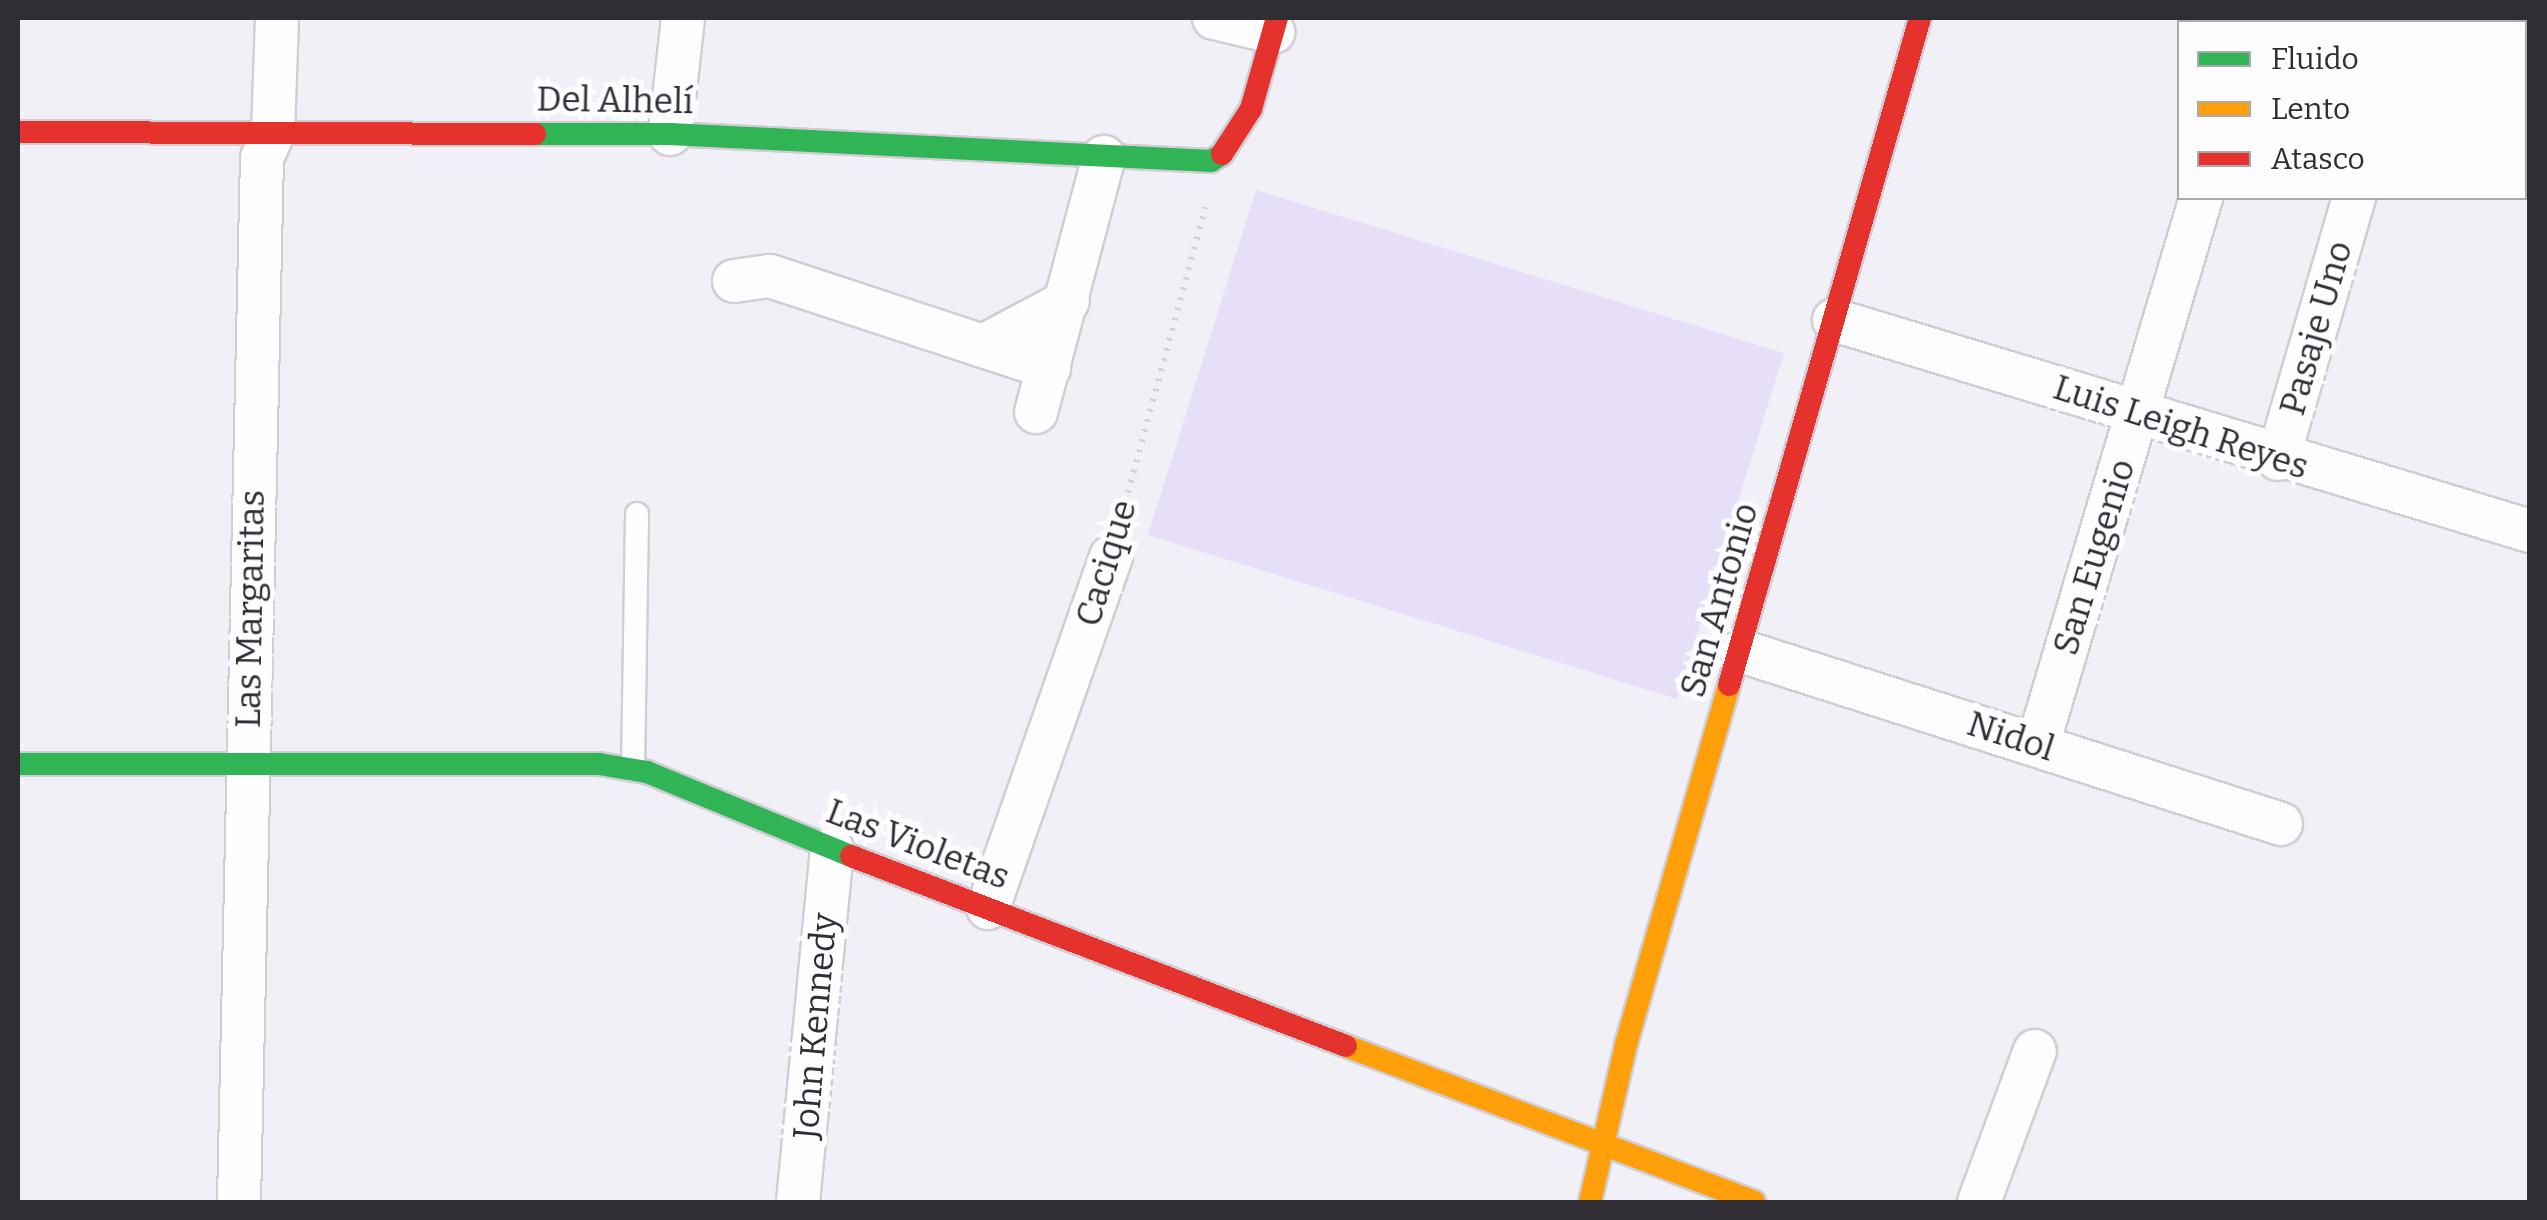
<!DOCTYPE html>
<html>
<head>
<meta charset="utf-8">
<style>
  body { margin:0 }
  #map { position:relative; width:2547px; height:1220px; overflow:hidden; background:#f2f0f7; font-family:Bitter,serif }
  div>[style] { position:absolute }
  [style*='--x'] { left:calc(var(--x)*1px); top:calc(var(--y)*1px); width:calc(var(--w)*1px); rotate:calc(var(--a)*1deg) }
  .green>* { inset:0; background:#e7dff8 }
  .path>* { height:6px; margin-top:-3px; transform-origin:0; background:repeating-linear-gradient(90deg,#d3d1d4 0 2.5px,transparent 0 10.5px) }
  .roads { filter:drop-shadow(2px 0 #d0ced4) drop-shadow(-2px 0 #d0ced4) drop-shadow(0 2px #d0ced4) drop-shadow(0 -2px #d0ced4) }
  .lane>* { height:22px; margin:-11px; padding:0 11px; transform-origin:11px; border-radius:11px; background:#fdfdfe }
  .street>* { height:42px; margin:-21px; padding:0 21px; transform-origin:21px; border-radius:21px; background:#fdfdfe }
  .fast>* { height:22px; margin:-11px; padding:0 11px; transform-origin:11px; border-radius:11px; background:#30b455 }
  .slow>* { height:22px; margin:-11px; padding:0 11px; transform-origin:11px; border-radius:11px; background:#ff9f0a }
  .jam>* { height:22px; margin:-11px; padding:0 11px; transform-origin:11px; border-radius:11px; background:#e5322d }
  span { translate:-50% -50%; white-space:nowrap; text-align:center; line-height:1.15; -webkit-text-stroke:10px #fdfcff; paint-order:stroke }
  .street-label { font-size:35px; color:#302e34 }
  .frame { position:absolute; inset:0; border:20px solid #302e34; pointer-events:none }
  .legend { position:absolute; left:2177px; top:20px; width:350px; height:180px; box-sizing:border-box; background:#fdfcff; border:2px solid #abaaae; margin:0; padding:12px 18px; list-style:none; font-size:30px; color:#302e34 }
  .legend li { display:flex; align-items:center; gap:20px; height:50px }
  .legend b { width:50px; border:2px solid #abaaae }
</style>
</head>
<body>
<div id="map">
  <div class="green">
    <i style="clip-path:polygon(1256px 190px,1784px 353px,1677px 699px,1148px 535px)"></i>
  </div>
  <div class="path">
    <i style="--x:1120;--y:523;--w:327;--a:-74.9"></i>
  </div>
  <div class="roads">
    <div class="lane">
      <i style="--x:633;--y:770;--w:256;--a:-89.1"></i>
    </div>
    <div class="street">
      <i style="--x:1214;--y:18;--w:61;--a:13.3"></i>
      <i style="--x:2252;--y:22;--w:4;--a:-63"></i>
      <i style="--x:670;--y:134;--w:117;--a:-83.6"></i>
      <i style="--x:734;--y:281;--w:36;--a:-8"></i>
      <i style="--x:770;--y:276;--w:294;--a:18.2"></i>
      <i style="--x:1834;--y:320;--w:727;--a:16.87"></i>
      <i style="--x:983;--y:346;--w:96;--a:-27.9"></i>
      <i style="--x:1036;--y:412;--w:264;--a:-75.1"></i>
      <i style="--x:2278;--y:459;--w:272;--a:-73.8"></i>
      <i style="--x:1741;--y:651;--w:567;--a:17.76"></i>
      <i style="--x:2038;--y:744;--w:570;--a:-73.38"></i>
      <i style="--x:988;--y:908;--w:372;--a:-70.7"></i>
      <i style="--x:239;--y:1202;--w:1044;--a:-88.74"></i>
      <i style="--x:262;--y:158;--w:27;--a:-66"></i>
      <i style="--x:273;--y:133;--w:115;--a:-88"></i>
      <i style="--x:798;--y:1202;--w:355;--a:-84.5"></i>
      <i style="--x:1979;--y:1202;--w:161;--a:-69.7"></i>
    </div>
    <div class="fast">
      <i style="--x:535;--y:134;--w:135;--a:0"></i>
      <i style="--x:670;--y:134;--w:542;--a:2.86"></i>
      <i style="--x:1211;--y:161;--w:13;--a:-32"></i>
      <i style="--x:18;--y:764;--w:581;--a:0"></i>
      <i style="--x:599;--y:764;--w:49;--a:9.5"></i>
      <i style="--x:647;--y:772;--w:221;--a:22.4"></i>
    </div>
    <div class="slow">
      <i style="--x:1346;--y:1046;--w:437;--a:20.9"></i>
      <i style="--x:1590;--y:1202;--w:165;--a:-77.1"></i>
      <i style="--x:1627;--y:1041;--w:370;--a:-74"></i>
    </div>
    <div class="jam">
      <i style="--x:18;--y:132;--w:517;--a:0.22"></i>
      <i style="--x:1222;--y:154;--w:54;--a:-57.2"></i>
      <i style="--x:1251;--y:109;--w:95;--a:-74.1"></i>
      <i style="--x:1729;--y:685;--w:694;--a:-74.02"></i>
      <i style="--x:851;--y:856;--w:530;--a:21"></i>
    </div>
  </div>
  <div class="street-label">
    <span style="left:615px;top:100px;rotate:1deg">Del Alhelí</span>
    <span style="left:2316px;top:328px;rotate:-74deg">Pasaje Uno</span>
    <span style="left:2181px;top:427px;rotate:18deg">Luis Leigh Reyes</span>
    <span style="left:2094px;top:557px;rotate:-73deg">San Eugenio</span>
    <span style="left:1106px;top:563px;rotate:-73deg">Cacique</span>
    <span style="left:1719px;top:600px;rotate:-74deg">San Antonio</span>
    <span style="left:250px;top:609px;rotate:-89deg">Las Margaritas</span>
    <span style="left:2011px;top:736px;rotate:18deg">Nidol</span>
    <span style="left:918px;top:844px;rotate:21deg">Las Violetas</span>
    <span style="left:815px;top:1026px;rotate:-85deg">John Kennedy</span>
  </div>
  <div class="frame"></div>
  <ul class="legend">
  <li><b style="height:12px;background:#30b455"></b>Fluido</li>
  <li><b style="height:12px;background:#ff9f0a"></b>Lento</li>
  <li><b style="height:12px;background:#e5322d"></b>Atasco</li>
  </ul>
</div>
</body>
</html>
